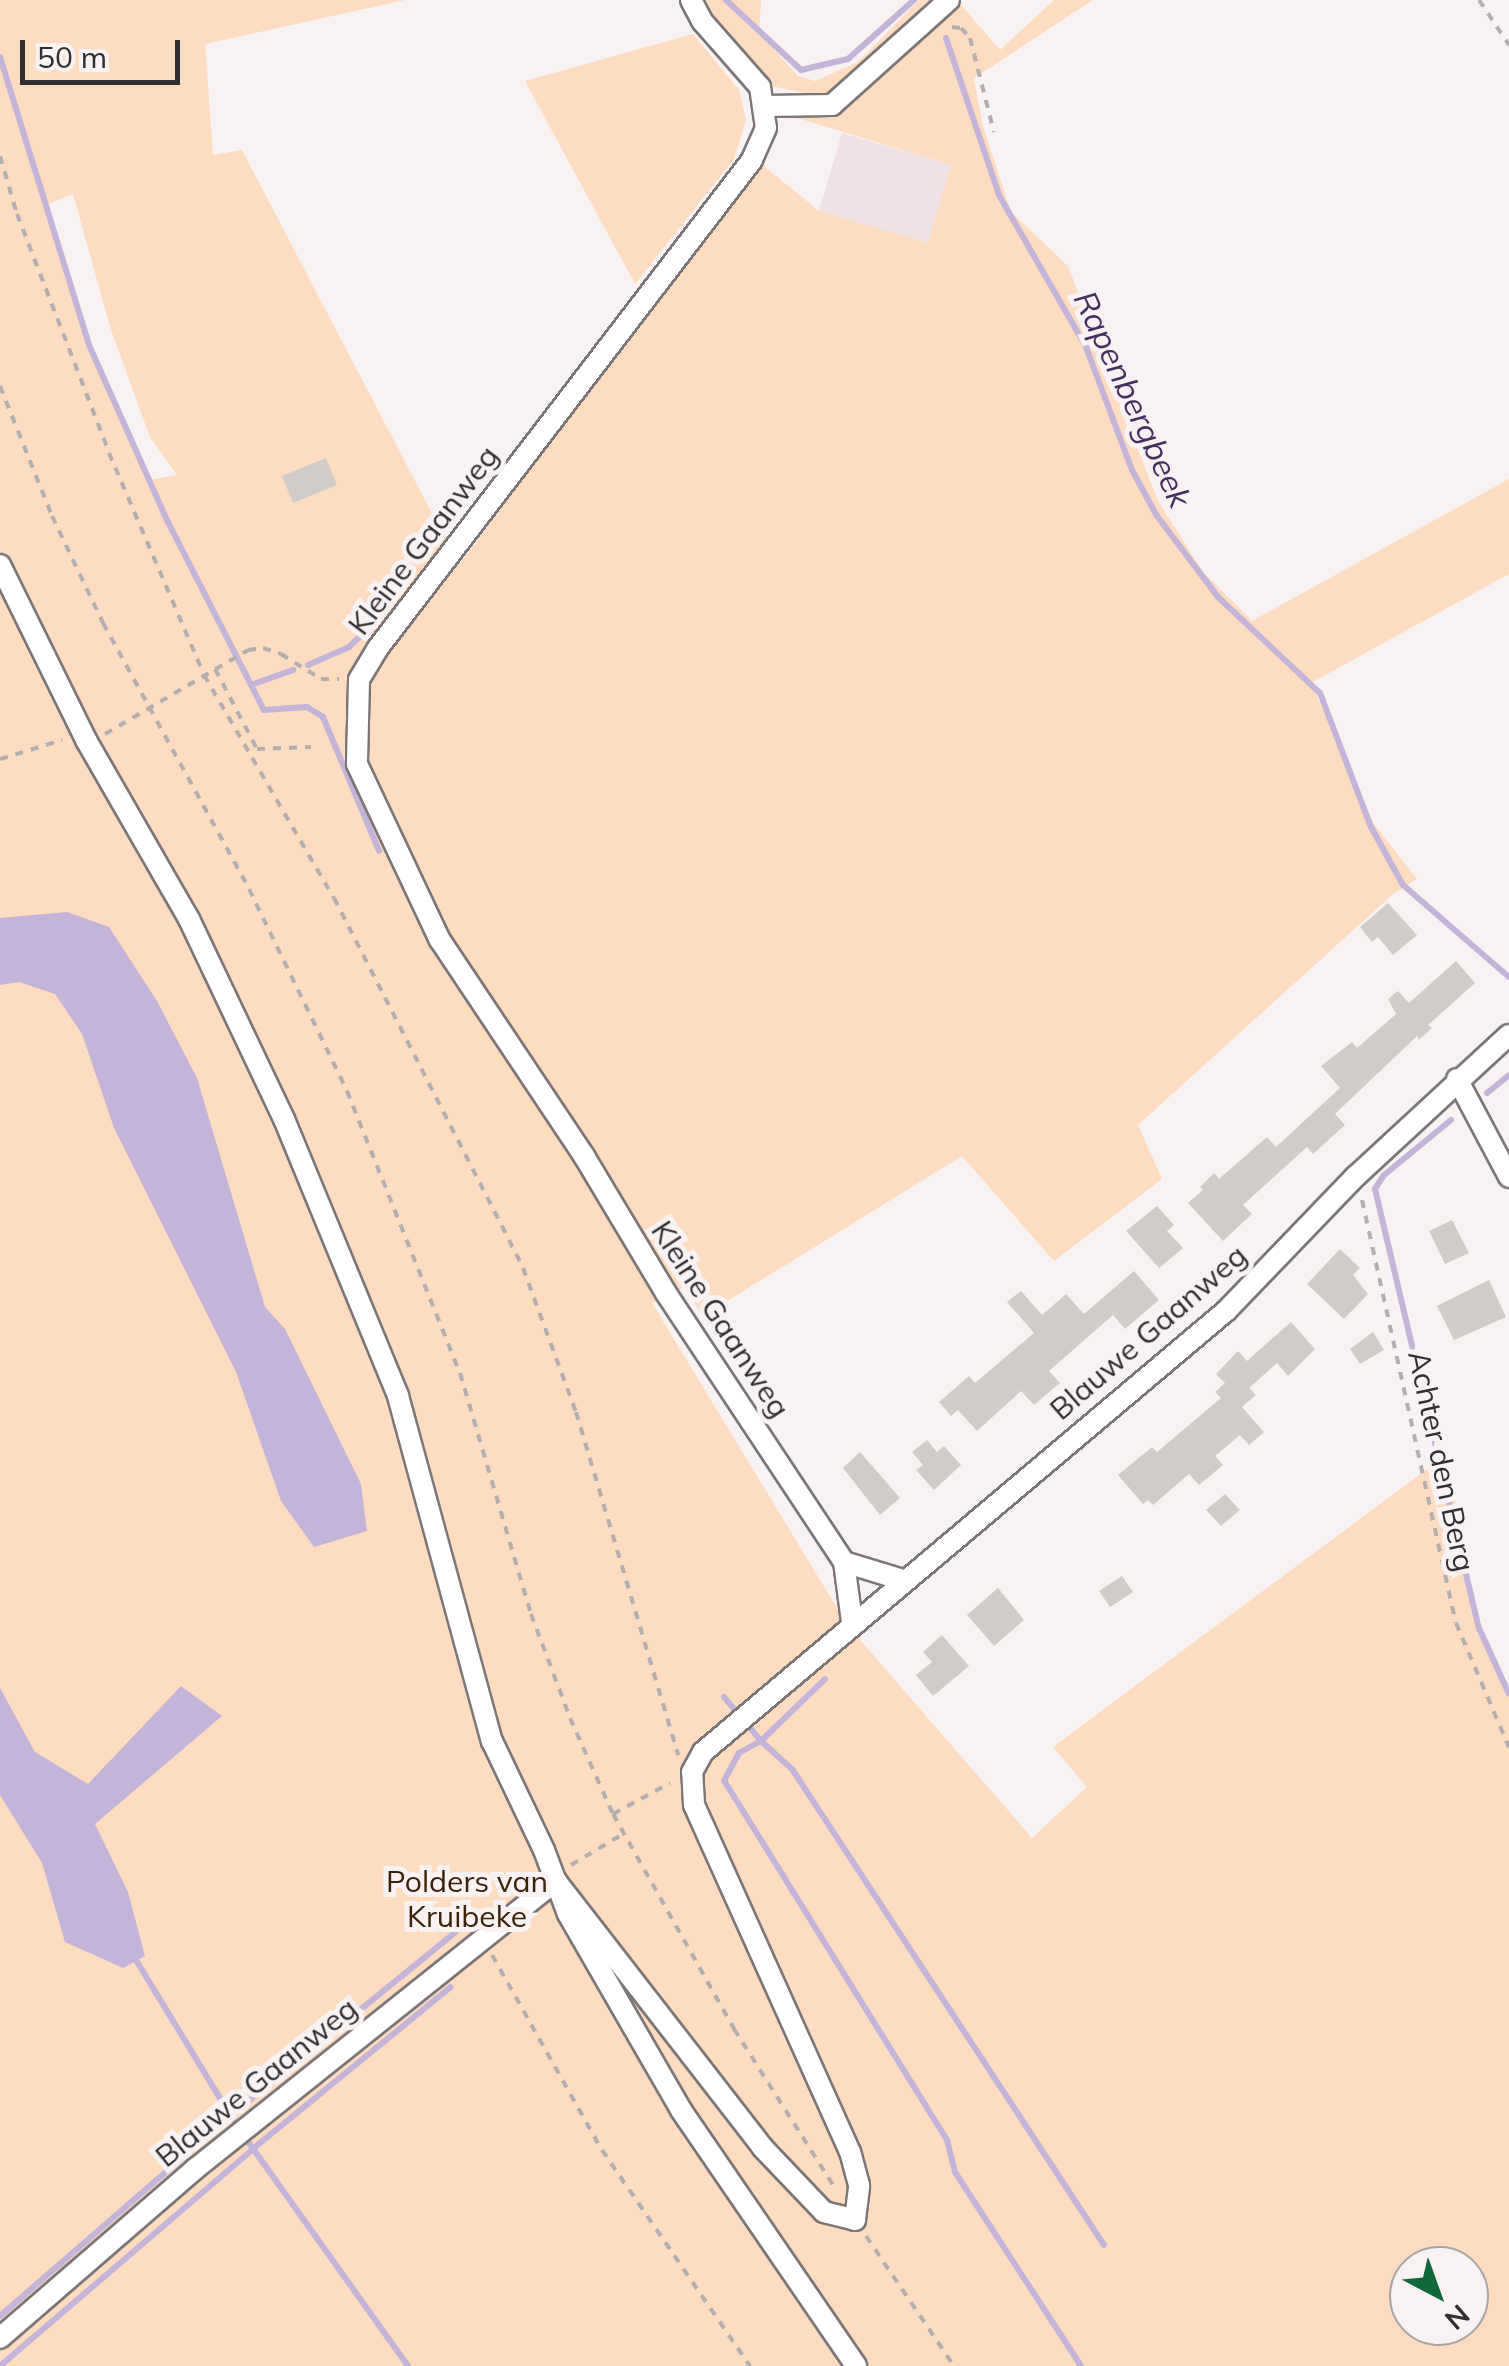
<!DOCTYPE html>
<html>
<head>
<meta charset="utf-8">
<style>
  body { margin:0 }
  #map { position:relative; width:1509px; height:2366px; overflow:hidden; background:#f9f2f3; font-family:Mulish,sans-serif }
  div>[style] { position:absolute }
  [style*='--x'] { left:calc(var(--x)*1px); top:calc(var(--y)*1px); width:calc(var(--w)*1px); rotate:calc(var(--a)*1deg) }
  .built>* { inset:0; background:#f0e1e4 }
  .green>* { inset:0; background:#fddcbf }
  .water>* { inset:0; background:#c4b4da }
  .stream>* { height:6px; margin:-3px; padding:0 3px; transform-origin:3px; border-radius:3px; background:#c4b4da }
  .building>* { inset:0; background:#d1cbca }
  .path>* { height:4px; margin-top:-2px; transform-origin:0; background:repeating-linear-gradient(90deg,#b4afaf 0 8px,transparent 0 16px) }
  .roads { filter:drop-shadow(2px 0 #7c7677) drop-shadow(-2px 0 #7c7677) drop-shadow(0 2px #7c7677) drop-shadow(0 -2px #7c7677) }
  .minor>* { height:20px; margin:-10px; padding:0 10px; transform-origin:10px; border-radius:10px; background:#fff }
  span { translate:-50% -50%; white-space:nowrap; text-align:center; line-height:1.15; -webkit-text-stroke:10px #f9f2f3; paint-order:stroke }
  .street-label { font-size:30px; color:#302e2e }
  .park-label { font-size:30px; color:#3b230a }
  .water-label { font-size:32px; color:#462f60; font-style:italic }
  .north { position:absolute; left:1389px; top:2246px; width:100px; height:100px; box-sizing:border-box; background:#f9f2f3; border:2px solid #a9a4a4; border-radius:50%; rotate:139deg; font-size:28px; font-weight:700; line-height:40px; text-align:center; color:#302e2e }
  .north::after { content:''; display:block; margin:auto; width:35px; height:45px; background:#11693b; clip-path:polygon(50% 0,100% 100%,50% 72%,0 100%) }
  .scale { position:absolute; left:20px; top:40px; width:160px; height:45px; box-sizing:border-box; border:5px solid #302e2e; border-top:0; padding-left:12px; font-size:30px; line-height:35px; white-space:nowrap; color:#302e2e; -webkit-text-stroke:8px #f9f2f3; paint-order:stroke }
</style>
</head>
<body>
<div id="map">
  <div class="built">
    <i style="clip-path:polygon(842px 133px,951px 165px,928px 244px,819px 211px)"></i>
  </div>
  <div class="green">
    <i style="clip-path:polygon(evenodd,0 0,405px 0,205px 44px,213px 155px,242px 150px,459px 565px,759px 162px,819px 211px,928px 243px,951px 165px,781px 113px,808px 110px,957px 0,1000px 50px,1054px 0,1093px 0,974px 78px,982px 123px,1011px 212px,1068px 266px,1158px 501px,1203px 572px,1252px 621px,1509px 479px,1509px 574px,1311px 683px,1374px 824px,1417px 879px,1392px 895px,1138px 1125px,1162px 1179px,1054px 1261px,962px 1156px,703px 1316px,684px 1287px,652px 1303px,848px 1626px,1032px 1838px,1087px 1787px,1053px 1747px,1446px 1455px,1479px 1628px,1509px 1694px,1509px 2366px,0 2366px,0 0,73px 194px,111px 330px,150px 437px,177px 475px,149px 480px,89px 345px,46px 205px,73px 194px,0 0,1409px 2266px,1469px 2266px,1469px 2326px,1409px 2326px,1409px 2266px)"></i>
    <i style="clip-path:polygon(702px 0,761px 0,759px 33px,798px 76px,815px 81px,858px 62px,919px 0,936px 0,830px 98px,771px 86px,762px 70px,710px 16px)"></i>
    <i style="clip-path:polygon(693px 34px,739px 90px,746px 120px,734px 159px,635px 284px,525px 81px)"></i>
  </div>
  <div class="water">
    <i style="clip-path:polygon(67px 912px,109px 927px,157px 1001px,197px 1078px,265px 1307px,285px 1329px,361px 1484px,367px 1531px,314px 1547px,281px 1501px,236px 1372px,114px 1128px,82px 1034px,55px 994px,19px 982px,0 985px,0 918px)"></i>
    <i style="clip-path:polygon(181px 1686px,222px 1716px,95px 1824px,128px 1892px,145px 1956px,123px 1968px,65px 1942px,42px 1863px,0 1795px,0 1688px,35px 1752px,88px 1784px)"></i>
  </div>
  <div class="stream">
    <i style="--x:726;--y:0;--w:103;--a:43"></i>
    <i style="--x:801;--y:70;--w:48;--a:-13.2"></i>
    <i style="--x:848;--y:59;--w:89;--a:-41.8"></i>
    <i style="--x:946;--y:38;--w:166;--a:71.3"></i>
    <i style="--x:999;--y:195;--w:175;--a:60.2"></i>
    <i style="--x:1086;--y:347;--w:131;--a:69.5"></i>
    <i style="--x:1132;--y:470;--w:52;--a:61.5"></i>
    <i style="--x:1157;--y:516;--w:101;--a:53"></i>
    <i style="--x:1218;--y:597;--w:140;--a:43.3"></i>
    <i style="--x:1320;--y:693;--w:143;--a:69.2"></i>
    <i style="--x:1371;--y:827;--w:66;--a:61.1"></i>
    <i style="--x:1403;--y:885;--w:140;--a:41"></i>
    <i style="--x:0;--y:57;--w:301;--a:72.8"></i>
    <i style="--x:89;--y:345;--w:192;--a:66"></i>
    <i style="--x:167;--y:520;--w:213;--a:63"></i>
    <i style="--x:264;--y:710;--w:43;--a:-4"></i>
    <i style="--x:307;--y:707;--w:19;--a:32"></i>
    <i style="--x:323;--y:717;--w:145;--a:67.3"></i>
    <i style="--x:308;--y:665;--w:45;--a:-23.7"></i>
    <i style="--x:349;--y:647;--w:40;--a:-44"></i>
    <i style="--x:251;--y:685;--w:45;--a:-19.7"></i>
    <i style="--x:1487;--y:1093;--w:28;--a:-39"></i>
    <i style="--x:1451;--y:1120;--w:87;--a:140.6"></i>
    <i style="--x:1384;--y:1175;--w:17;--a:123"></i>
    <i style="--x:1375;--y:1189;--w:451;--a:76.7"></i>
    <i style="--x:1479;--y:1628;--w:72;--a:65.6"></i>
    <i style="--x:724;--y:1697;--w:57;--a:49.9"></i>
    <i style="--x:761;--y:1741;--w:89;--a:-44.1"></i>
    <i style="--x:136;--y:1960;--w:188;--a:58.7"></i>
    <i style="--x:249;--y:2143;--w:274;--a:54.5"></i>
    <i style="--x:0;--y:2316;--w:305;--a:-41"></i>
    <i style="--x:230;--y:2116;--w:291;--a:-39.2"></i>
    <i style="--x:0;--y:2366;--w:335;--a:-40.6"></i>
    <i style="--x:254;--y:2148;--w:254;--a:-39.3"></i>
    <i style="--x:1081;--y:2366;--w:231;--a:-123"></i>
    <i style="--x:955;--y:2172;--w:33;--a:-104"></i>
    <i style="--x:947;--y:2140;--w:423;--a:-121.8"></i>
    <i style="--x:724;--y:1781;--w:32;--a:-62"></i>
    <i style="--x:739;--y:1753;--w:25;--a:-29"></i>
    <i style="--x:761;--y:1741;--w:42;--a:42.1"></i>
    <i style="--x:792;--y:1769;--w:569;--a:56.76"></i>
  </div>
  <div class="building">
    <i style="clip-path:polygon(326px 458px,337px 485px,293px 503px,282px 476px)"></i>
    <i style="clip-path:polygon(1388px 903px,1417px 935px,1393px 955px,1378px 937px,1372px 942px,1360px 927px)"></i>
    <i style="clip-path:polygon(1456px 961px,1475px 983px,1428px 1025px,1432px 1028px,1419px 1040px,1417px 1036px,1335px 1114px,1345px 1125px,1313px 1154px,1307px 1147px,1243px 1205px,1252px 1214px,1223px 1241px,1188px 1203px,1203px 1190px,1200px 1187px,1214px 1173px,1219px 1179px,1267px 1137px,1276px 1147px,1340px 1088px,1321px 1066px,1352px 1042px,1357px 1048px,1396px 1014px,1388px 999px,1398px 991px,1409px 1003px)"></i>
    <i style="clip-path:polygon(1157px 1206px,1174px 1225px,1167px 1231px,1183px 1248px,1159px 1268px,1126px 1231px)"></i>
    <i style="clip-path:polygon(1452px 1220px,1469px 1253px,1445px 1264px,1429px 1231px)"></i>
    <i style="clip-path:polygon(1340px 1249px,1360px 1268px,1353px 1275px,1368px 1294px,1344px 1319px,1307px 1284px)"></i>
    <i style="clip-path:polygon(1134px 1271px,1159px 1300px,1125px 1329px,1113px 1315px,1049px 1371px,1060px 1383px,1034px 1405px,1021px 1391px,977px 1431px,958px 1410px,951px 1416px,939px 1402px,969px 1376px,975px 1383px,1034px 1333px,1007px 1302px,1021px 1291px,1042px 1315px,1066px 1294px,1084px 1314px)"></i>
    <i style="clip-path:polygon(1489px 1280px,1506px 1317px,1454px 1340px,1437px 1306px)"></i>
    <i style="clip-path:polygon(1291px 1322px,1315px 1349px,1288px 1376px,1277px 1363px,1249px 1388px,1256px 1395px,1242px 1407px,1264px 1432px,1249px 1445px,1240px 1435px,1215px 1456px,1223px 1465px,1199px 1485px,1189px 1474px,1153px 1505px,1148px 1500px,1143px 1504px,1118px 1475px,1152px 1447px,1157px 1452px,1221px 1398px,1215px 1392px,1225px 1383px,1216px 1374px,1238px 1351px,1247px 1361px)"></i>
    <i style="clip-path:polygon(1373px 1332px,1384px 1350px,1360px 1364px,1350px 1349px)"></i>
    <i style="clip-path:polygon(927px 1440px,937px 1452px,944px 1446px,961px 1465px,934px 1490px,916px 1470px,923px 1465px,912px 1452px)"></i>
    <i style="clip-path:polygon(860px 1452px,900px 1498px,880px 1515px,843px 1468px)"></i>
    <i style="clip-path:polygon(1225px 1494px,1240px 1510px,1221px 1526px,1206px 1510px)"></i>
    <i style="clip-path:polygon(1122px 1576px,1133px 1592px,1110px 1607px,1099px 1591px)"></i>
    <i style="clip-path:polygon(998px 1588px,1024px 1620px,994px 1646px,967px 1615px)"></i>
    <i style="clip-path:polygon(942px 1635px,969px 1666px,933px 1696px,916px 1675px,932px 1662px,923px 1652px)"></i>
  </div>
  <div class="path">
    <i style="--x:1479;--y:0;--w:54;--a:56.3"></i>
    <i style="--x:952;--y:27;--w:9;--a:6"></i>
    <i style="--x:961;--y:28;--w:13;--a:48"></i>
    <i style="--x:970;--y:38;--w:97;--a:75.7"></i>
    <i style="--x:0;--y:156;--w:60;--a:73.7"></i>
    <i style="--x:17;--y:214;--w:256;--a:68.9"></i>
    <i style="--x:109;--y:453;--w:241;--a:66.8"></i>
    <i style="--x:204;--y:675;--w:258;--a:59.8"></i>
    <i style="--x:334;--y:898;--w:415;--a:62.9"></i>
    <i style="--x:523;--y:1268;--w:153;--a:69.8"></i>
    <i style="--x:576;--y:1412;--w:358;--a:73.4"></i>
    <i style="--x:0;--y:386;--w:140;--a:68.2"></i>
    <i style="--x:52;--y:516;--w:119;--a:64.5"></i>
    <i style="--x:103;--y:623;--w:303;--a:61.2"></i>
    <i style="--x:249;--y:889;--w:225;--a:64.1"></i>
    <i style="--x:347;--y:1091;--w:304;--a:68.2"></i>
    <i style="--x:460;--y:1373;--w:251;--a:73.6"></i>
    <i style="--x:531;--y:1614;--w:111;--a:69.4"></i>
    <i style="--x:570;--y:1718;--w:105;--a:65.9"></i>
    <i style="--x:613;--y:1814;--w:247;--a:60.6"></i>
    <i style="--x:734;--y:2029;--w:191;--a:57.6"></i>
    <i style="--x:215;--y:669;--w:90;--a:62.3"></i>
    <i style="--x:257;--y:749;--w:54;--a:-2.1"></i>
    <i style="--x:105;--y:734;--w:166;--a:-30.4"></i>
    <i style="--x:248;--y:650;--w:15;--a:-8"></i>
    <i style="--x:263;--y:648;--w:19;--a:18"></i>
    <i style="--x:281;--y:654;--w:47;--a:32"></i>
    <i style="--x:321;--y:679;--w:18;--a:0"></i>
    <i style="--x:0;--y:759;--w:65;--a:-17"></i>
    <i style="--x:1362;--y:1200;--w:433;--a:77.5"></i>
    <i style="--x:1456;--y:1623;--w:135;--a:66.9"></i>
    <i style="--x:613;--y:1814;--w:65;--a:-28.5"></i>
    <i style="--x:571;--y:1865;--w:61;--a:-30.8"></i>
    <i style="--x:492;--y:1955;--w:224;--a:60.6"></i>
    <i style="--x:602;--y:2150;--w:262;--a:55.6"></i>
    <i style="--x:866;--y:2236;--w:157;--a:55.9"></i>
  </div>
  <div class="roads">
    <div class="minor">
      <i style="--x:691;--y:0;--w:24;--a:62"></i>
      <i style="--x:702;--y:21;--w:88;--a:48.7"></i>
      <i style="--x:760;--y:87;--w:41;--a:81.7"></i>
      <i style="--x:766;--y:128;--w:35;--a:114"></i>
      <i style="--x:752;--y:160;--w:615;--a:127.47"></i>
      <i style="--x:378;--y:648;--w:37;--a:121"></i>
      <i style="--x:359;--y:680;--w:84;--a:91.4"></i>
      <i style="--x:357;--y:764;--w:195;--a:64.8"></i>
      <i style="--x:440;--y:940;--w:260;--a:56.3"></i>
      <i style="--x:584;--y:1156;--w:160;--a:59.1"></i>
      <i style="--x:666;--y:1293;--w:323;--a:56.5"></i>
      <i style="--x:844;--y:1562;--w:62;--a:17"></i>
      <i style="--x:765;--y:106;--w:67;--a:-0.9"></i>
      <i style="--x:832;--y:105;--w:157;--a:-41.9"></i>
      <i style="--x:0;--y:565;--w:195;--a:63.8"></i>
      <i style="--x:86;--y:740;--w:207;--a:60.1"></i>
      <i style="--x:189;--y:919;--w:221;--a:64.6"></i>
      <i style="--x:284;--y:1119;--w:300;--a:67.6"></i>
      <i style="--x:398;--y:1396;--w:358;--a:74.8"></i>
      <i style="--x:492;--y:1741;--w:121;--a:64.5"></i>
      <i style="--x:544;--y:1850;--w:68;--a:69.4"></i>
      <i style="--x:568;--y:1914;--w:226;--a:60"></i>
      <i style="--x:681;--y:2110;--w:310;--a:55.6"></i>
      <i style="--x:1457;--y:1079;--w:111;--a:62"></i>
      <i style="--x:844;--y:1562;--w:61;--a:82.4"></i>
      <i style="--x:556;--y:1881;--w:336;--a:52.2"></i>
      <i style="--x:762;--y:2147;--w:90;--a:46.4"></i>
      <i style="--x:824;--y:2212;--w:32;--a:14"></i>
      <i style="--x:855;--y:2220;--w:35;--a:-83"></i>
      <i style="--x:859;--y:2185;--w:34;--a:-105"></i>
      <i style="--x:850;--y:2152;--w:380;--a:-114.2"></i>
      <i style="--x:694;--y:1805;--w:33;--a:-93"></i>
      <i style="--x:692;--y:1772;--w:23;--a:-61"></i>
      <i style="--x:703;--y:1752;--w:684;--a:-40.14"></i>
      <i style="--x:1226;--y:1311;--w:187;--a:-46.1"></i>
      <i style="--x:1356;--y:1176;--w:208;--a:-42.7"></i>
      <i style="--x:0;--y:2338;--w:258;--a:-40.9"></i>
      <i style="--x:195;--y:2169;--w:462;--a:-38.6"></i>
    </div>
  </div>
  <div class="street-label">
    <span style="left:423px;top:540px;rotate:-53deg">Kleine Gaanweg</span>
    <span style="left:721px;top:1319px;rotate:57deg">Kleine Gaanweg</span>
    <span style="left:1148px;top:1332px;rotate:-41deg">Blauwe Gaanweg</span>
    <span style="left:1442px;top:1461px;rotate:78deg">Achter den Berg</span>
    <span style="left:256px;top:2082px;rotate:-39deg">Blauwe Gaanweg</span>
  </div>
  <div class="park-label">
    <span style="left:467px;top:1898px">Polders van<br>Kruibeke</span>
  </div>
  <div class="water-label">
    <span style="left:1133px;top:399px;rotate:65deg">Rapenbergbeek</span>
  </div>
  <div class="north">N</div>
  <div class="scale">50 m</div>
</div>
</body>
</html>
